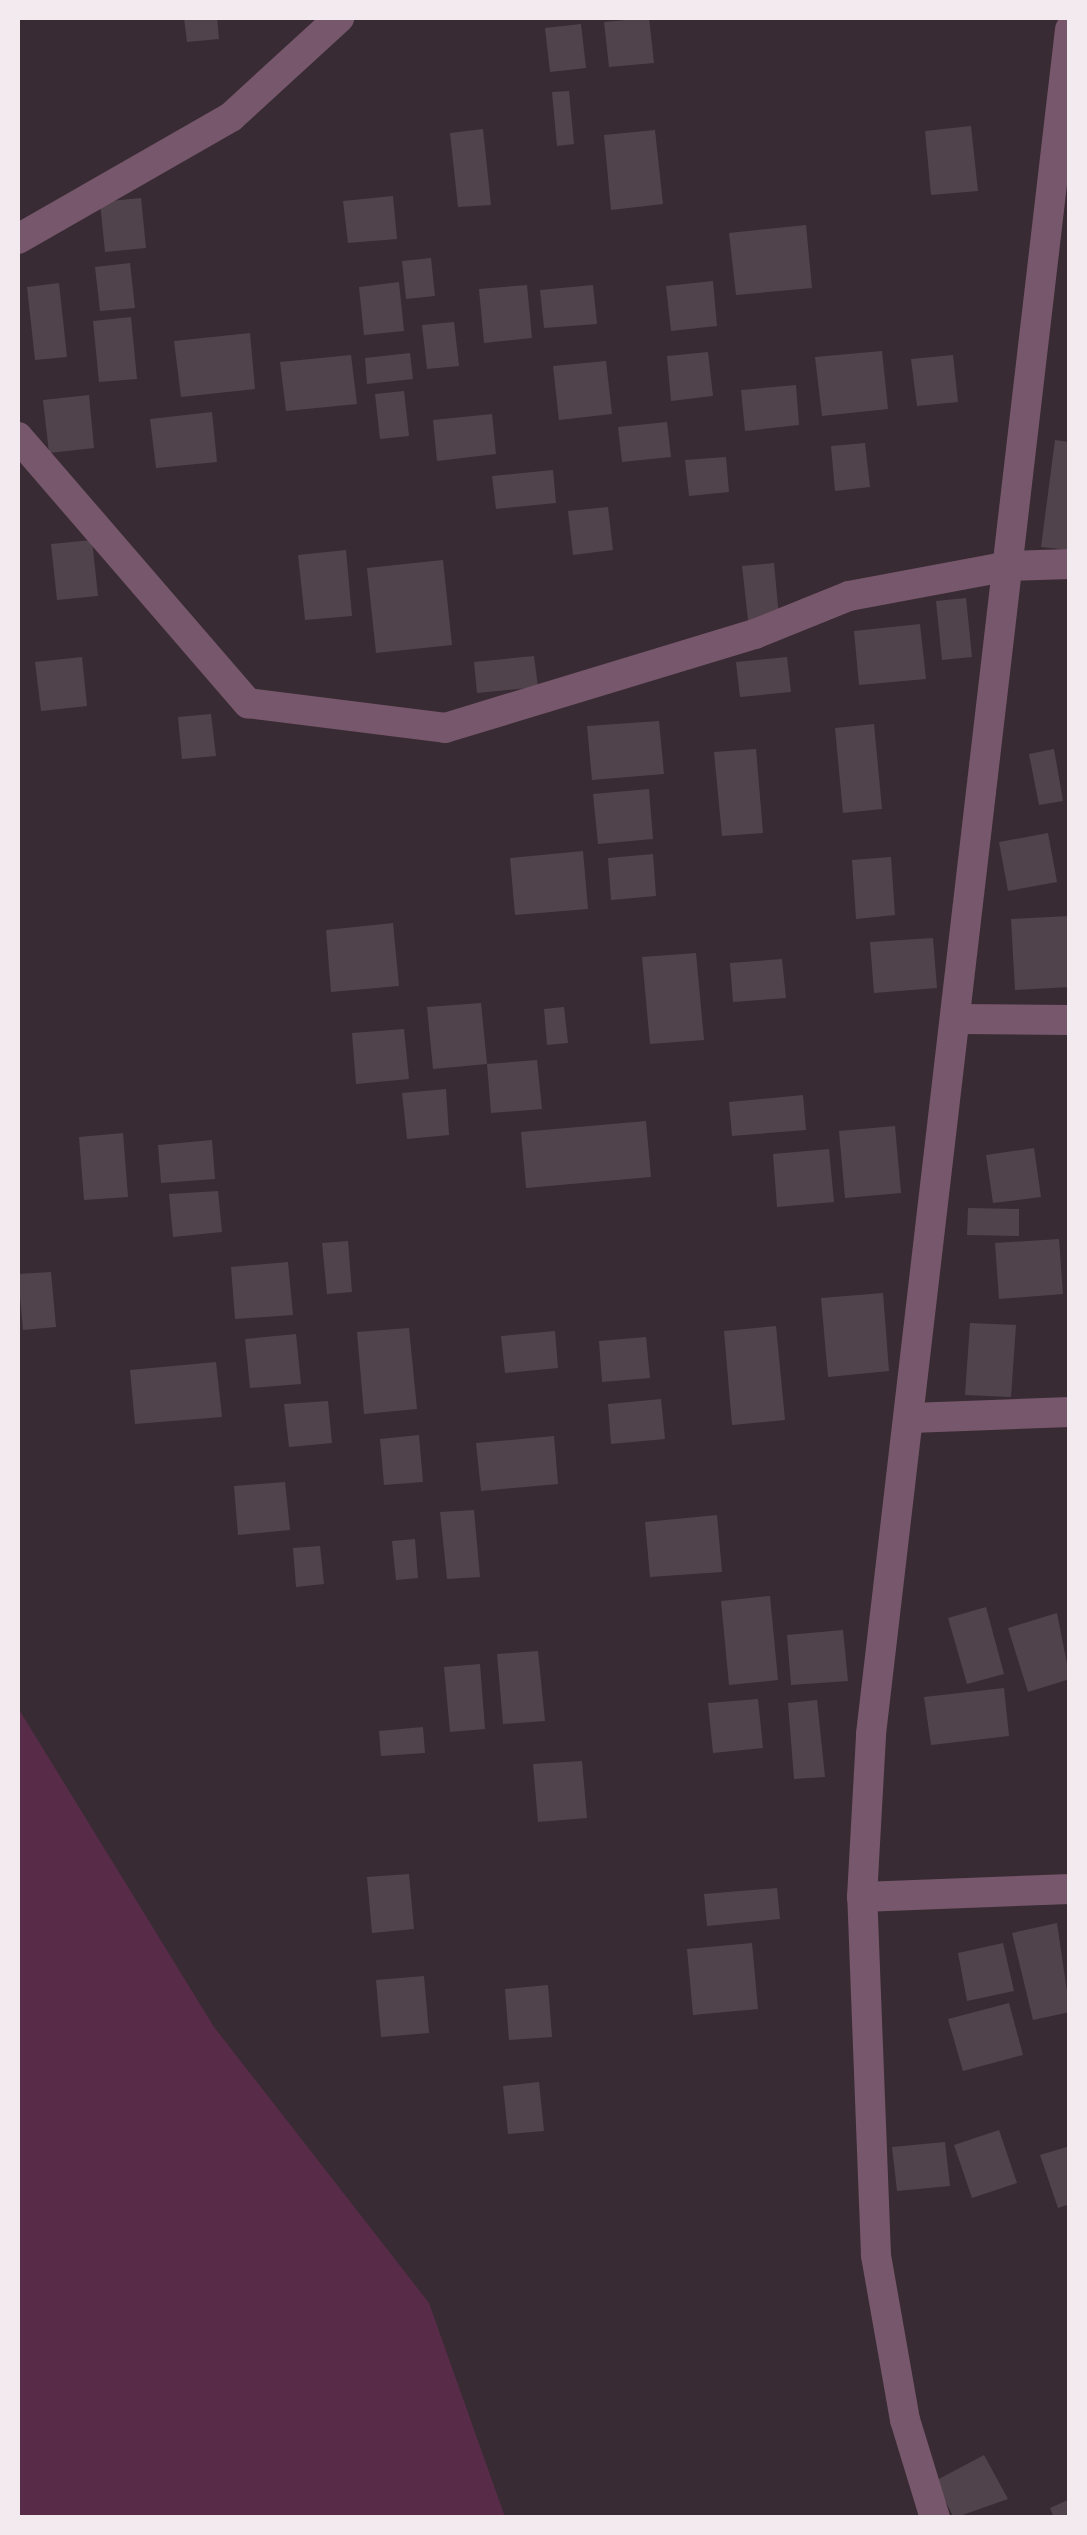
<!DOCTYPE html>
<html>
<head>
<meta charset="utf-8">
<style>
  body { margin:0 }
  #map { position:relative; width:1087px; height:2535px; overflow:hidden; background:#382b33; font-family:"PT Sans",sans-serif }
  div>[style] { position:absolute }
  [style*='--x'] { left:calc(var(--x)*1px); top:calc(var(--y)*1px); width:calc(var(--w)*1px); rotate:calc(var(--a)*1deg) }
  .green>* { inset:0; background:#582c49 }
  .building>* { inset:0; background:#51434b }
  .street>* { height:30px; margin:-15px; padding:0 15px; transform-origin:15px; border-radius:15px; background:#77576b }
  span { translate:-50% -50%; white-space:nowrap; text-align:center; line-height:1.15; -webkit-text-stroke:10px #382b33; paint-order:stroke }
  .frame { position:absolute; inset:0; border:20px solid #f3eaef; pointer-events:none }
</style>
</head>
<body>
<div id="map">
  <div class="green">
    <i style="clip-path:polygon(18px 1708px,214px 2027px,429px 2303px,505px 2517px,18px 2517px)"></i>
  </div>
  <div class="building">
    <i style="clip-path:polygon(184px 18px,217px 18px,219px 39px,187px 42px)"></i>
    <i style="clip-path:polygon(649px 18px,654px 63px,609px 67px,604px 22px)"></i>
    <i style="clip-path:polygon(581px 24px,586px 68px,550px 72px,545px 28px)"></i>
    <i style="clip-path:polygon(569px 91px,574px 144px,557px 146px,552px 92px)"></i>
    <i style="clip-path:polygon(971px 126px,978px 191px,931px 195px,925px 131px)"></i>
    <i style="clip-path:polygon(483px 129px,491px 205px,458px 207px,450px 133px)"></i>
    <i style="clip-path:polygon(655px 130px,663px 204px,611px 210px,604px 135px)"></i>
    <i style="clip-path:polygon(393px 196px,397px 239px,348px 243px,343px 201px)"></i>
    <i style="clip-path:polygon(141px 198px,146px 248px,105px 252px,100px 202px)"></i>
    <i style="clip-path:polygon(806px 225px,812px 288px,736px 295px,729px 233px)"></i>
    <i style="clip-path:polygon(431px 258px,435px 296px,406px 299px,402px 261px)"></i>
    <i style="clip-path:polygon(130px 263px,135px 308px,100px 311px,95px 267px)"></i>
    <i style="clip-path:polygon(713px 281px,717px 326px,671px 331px,666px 286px)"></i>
    <i style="clip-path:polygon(399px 282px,404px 331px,364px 335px,359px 287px)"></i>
    <i style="clip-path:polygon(59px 283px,67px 357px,35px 360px,27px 287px)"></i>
    <i style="clip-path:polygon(527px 285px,532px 338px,484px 343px,479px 289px)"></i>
    <i style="clip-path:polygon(593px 285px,597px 324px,544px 328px,540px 290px)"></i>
    <i style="clip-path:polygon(131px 317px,137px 379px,99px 382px,93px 321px)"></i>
    <i style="clip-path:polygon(454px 322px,459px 366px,427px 369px,422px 325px)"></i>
    <i style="clip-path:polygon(250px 333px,255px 389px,181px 397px,174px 341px)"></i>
    <i style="clip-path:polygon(882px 351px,888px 409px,822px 416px,815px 357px)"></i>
    <i style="clip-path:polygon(708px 352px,713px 396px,671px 401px,667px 356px)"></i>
    <i style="clip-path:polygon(410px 353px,413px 379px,367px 384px,365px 358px)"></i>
    <i style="clip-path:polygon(351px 355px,357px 404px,286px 411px,280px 362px)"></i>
    <i style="clip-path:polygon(953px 355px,958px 402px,917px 406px,911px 359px)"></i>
    <i style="clip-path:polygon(606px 361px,612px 414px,559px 420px,553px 366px)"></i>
    <i style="clip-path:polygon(796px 385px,799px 425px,745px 431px,741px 390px)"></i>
    <i style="clip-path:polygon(404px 391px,409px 436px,380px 439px,375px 394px)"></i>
    <i style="clip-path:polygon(89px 395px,94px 448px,49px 453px,43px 400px)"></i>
    <i style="clip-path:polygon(212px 412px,217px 462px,156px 468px,150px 419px)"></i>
    <i style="clip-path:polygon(492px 414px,496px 454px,437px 461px,433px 420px)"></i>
    <i style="clip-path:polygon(667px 422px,671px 457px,622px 462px,618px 427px)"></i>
    <i style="clip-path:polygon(1055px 440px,1070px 442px,1070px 550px,1041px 547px)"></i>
    <i style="clip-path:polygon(865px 443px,870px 487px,835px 491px,831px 446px)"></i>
    <i style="clip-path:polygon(726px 457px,729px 492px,689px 496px,685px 460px)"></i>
    <i style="clip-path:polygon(553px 470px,556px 503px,496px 509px,492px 476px)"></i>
    <i style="clip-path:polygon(608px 507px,613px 550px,573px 555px,568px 511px)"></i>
    <i style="clip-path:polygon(92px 540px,98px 596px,57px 600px,51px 544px)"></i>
    <i style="clip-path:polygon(346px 550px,352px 616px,305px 620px,298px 555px)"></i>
    <i style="clip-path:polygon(443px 560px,452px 645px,376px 653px,367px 568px)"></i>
    <i style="clip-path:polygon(774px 563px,779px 617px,748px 620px,742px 566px)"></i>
    <i style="clip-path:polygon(966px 598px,972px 657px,942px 660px,936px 601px)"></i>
    <i style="clip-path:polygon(920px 624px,926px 679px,859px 685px,854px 631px)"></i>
    <i style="clip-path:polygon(534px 656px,538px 687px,477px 693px,474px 662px)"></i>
    <i style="clip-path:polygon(82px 657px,87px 706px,41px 711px,35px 662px)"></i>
    <i style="clip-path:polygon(787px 657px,791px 692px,740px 697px,736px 662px)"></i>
    <i style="clip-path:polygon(211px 714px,216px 756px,182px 759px,178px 717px)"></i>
    <i style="clip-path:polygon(659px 721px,664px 774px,592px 780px,587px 726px)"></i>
    <i style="clip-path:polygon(874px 724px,882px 809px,843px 813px,835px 728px)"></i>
    <i style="clip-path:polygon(756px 749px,763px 833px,722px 836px,714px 752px)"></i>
    <i style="clip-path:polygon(1054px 749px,1063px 801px,1039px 805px,1029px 754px)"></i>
    <i style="clip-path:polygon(649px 789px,653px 839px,598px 844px,593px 794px)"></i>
    <i style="clip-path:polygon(1048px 833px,1057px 882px,1008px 891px,999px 842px)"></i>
    <i style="clip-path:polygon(583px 851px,588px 909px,515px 915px,510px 858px)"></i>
    <i style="clip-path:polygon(653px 854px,656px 896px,611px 900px,608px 858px)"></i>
    <i style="clip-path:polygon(891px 857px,895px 915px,856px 919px,852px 860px)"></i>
    <i style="clip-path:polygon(1070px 916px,1070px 987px,1015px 990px,1011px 919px)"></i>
    <i style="clip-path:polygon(393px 923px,399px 986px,331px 992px,326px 930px)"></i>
    <i style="clip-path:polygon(933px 938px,937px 988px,874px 993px,870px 942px)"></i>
    <i style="clip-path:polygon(696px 953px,704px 1040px,650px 1044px,642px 957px)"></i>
    <i style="clip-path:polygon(782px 959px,786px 998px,733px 1002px,730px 963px)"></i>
    <i style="clip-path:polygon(481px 1003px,487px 1064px,433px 1069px,427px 1007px)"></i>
    <i style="clip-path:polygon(564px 1007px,568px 1043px,547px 1045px,544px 1009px)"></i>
    <i style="clip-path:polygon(404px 1029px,409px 1079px,356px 1084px,352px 1033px)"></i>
    <i style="clip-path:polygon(537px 1060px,542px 1109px,491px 1113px,487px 1064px)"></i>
    <i style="clip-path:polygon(446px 1089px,449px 1135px,407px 1139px,402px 1093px)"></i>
    <i style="clip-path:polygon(803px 1095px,806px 1130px,732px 1136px,729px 1102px)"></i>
    <i style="clip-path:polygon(646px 1121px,651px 1177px,526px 1188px,521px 1132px)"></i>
    <i style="clip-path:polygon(895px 1126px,901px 1193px,845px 1198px,839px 1131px)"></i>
    <i style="clip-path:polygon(123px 1133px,128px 1197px,84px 1200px,79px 1137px)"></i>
    <i style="clip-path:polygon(212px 1140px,215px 1179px,161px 1183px,158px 1145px)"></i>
    <i style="clip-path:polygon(1034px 1148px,1041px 1197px,993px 1203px,986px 1155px)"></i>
    <i style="clip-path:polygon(829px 1149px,834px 1202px,777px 1207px,773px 1154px)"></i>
    <i style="clip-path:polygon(218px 1191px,222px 1232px,173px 1237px,169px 1194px)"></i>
    <i style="clip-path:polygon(968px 1208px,1019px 1209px,1019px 1236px,967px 1235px)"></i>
    <i style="clip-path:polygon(1059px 1239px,1063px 1294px,999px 1299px,995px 1243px)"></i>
    <i style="clip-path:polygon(348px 1241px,352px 1292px,327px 1294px,322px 1243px)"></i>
    <i style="clip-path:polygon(288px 1262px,293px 1315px,235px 1319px,231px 1267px)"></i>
    <i style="clip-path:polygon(51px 1272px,56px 1327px,23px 1330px,18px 1274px)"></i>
    <i style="clip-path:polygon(883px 1293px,889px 1371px,828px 1377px,821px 1298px)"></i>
    <i style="clip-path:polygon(970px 1323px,1016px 1325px,1011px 1397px,965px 1395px)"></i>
    <i style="clip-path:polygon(776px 1326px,785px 1420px,732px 1425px,724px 1331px)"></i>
    <i style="clip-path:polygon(409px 1328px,417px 1409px,364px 1414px,357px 1332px)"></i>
    <i style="clip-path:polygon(555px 1331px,558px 1368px,505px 1373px,501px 1336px)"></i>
    <i style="clip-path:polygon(296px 1334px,301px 1384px,250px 1388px,245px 1339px)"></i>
    <i style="clip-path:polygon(646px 1337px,650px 1378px,602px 1382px,599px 1341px)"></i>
    <i style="clip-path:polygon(216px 1362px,222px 1417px,135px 1424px,130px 1370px)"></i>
    <i style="clip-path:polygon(661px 1399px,665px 1439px,611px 1444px,608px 1404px)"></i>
    <i style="clip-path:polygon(328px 1401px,332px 1443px,289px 1447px,284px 1404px)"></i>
    <i style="clip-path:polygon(419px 1435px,423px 1482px,384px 1485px,380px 1439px)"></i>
    <i style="clip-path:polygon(554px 1436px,558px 1484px,481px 1491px,476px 1443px)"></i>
    <i style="clip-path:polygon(285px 1482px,290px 1530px,238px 1535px,234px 1486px)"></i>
    <i style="clip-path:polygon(474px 1510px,480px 1577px,447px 1579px,440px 1512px)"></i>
    <i style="clip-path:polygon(717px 1515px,722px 1572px,650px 1577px,645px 1522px)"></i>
    <i style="clip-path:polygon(415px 1539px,418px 1578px,396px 1580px,392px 1541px)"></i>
    <i style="clip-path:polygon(320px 1546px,324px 1584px,296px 1587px,293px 1548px)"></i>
    <i style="clip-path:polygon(770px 1596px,778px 1680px,729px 1685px,721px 1601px)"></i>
    <i style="clip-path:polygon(986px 1607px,1004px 1674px,967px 1684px,948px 1618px)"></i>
    <i style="clip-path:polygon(1057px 1613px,1070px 1679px,1028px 1692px,1008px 1628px)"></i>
    <i style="clip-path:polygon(843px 1630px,848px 1681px,791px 1685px,787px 1635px)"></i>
    <i style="clip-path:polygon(538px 1651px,545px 1721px,503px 1724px,497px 1654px)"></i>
    <i style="clip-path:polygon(480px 1664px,485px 1729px,450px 1732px,444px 1667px)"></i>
    <i style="clip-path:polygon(1004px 1688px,1009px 1736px,931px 1745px,924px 1697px)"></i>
    <i style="clip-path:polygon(758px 1699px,763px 1748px,713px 1753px,708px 1703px)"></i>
    <i style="clip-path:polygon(817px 1700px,825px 1777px,794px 1779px,788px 1703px)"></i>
    <i style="clip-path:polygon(423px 1727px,425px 1753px,381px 1756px,379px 1731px)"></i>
    <i style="clip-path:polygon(582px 1761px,587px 1818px,538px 1822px,533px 1764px)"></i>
    <i style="clip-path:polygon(409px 1874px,414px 1929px,372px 1933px,367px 1877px)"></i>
    <i style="clip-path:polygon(777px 1888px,780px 1919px,707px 1926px,704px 1894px)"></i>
    <i style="clip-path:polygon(1057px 1923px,1070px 2012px,1033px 2020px,1012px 1933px)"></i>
    <i style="clip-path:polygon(752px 1943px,758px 2009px,693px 2015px,687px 1949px)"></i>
    <i style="clip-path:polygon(1003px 1943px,1014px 1991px,967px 2001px,958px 1953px)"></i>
    <i style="clip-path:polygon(424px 1976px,429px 2033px,381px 2037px,376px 1980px)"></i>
    <i style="clip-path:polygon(548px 1985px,552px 2037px,509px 2040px,505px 1989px)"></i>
    <i style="clip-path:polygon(1009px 2003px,1023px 2055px,963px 2071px,948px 2019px)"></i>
    <i style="clip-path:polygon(539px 2082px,544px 2131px,508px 2134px,503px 2086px)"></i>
    <i style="clip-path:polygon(999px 2130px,1017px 2183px,972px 2198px,954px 2145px)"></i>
    <i style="clip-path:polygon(945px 2142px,950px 2186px,897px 2191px,892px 2147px)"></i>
    <i style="clip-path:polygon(1070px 2146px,1070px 2204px,1058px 2208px,1040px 2155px)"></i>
    <i style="clip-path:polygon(984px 2455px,1008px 2499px,954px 2518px,935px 2481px)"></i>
    <i style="clip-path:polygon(1070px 2499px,1070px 2518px,1054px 2518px,1050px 2508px)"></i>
  </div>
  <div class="street">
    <i style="--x:18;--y:239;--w:245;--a:-29.8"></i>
    <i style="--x:231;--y:117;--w:147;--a:-42.5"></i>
    <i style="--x:18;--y:437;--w:352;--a:49.2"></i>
    <i style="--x:248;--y:703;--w:199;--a:7.2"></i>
    <i style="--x:445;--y:728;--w:324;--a:-16.9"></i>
    <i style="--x:755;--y:634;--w:101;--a:-22"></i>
    <i style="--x:849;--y:596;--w:163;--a:-10.6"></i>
    <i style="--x:1009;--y:566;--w:61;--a:-1.9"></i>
    <i style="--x:961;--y:1019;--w:109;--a:0.5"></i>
    <i style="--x:911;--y:1418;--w:159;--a:-2.2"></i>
    <i style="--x:862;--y:1897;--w:208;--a:-2.2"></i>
    <i style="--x:935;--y:2518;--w:102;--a:-107"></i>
    <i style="--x:905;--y:2420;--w:168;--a:-100"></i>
    <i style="--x:876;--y:2255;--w:358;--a:-92.2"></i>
    <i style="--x:862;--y:1897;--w:163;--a:-86.8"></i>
    <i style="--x:871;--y:1734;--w:1716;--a:-83.34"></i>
  </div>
  <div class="frame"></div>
</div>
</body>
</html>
